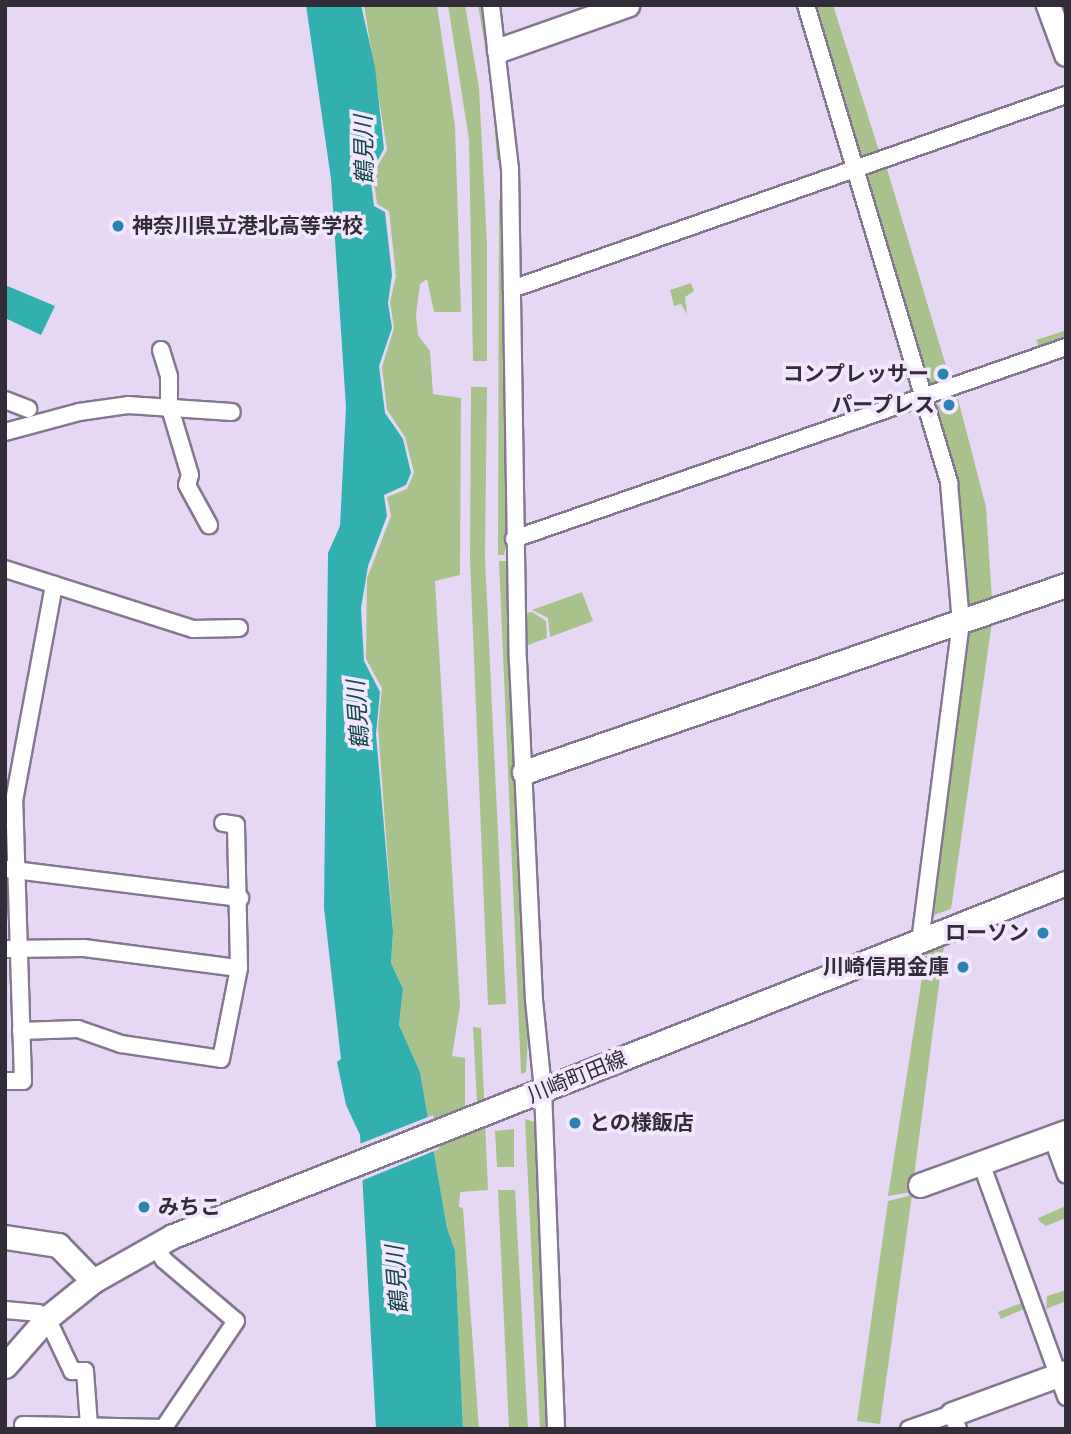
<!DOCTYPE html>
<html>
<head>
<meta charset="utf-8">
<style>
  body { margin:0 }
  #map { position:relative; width:1071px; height:1434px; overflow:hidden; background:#e6d8f4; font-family:Cabin,"Noto Sans JP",sans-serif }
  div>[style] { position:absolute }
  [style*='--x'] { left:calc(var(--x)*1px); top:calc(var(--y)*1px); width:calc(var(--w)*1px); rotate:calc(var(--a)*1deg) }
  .green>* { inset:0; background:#a9c28c }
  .water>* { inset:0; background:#32afaf }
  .pier>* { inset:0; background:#e6d8f4 }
  .roads { filter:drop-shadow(2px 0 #847790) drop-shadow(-2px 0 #847790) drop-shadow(0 2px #847790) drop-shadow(0 -2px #847790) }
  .street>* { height:16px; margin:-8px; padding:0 8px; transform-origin:8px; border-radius:8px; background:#fff }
  .secondary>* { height:23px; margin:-11.5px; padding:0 11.5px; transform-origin:11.5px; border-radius:11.5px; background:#fff }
  .rail>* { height:7px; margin-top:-3.5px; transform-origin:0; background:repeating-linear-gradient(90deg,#f2e7fd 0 13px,#686070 0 26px); box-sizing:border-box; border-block:2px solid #686070 }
  .dots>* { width:19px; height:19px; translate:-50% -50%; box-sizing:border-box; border:4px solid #f2e7fd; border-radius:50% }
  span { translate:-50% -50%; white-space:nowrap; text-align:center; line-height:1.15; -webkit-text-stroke:7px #f2e7fd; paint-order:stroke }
  .poi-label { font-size:21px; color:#322d38; font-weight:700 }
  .left { translate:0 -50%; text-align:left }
  .right { translate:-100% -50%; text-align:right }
  .street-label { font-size:21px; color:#322d38 }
  .water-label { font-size:23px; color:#144949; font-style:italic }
  .frame { position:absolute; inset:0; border:7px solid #322d38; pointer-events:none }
</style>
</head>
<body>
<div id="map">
  <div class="green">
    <i style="clip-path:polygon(364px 5px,437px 5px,455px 126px,461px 312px,434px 312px,427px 279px,420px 284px,416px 315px,418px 335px,430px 351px,433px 394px,461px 398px,460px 575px,435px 581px,460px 1006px,452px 1056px,465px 1058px,465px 1131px,478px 1123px,473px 1027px,481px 1028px,488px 1190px,460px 1192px,459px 1207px,463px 1208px,479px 1429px,463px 1429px,455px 1251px,447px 1228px,420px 1072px,399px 1025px,403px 989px,391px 963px,393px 932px,378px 727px,382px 688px,366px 659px,367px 578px,391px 516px,387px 497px,407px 489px,414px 472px,405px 437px,387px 410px,382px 367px,394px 328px,390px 302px,396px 276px,389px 211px,377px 204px,373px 174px,387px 150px)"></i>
    <i style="clip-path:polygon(448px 5px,465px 5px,479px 88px,487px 244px,487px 361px,473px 361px,469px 140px)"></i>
    <i style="clip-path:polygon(478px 5px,483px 7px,496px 85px,502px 161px,497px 160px,492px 87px)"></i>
    <i style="clip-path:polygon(811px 5px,833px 5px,880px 154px,862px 160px)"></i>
    <i style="clip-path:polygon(887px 169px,949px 376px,926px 386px,866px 175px)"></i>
    <i style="clip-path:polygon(499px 199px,503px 200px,508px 533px,504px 555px,498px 555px)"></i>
    <i style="clip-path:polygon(691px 283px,694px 291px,685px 297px,687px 314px,681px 304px,674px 306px,670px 290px)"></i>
    <i style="clip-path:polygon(1064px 331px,1066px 338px,1039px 347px,1036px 340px)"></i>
    <i style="clip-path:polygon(471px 387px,487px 387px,485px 558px,506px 1004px,488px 1005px,470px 559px)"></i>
    <i style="clip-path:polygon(958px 399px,986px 507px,992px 600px,971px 609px,963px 603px,932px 407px)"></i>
    <i style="clip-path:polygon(499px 561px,510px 561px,529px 1018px,526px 1072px,521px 1074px)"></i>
    <i style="clip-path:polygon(582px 592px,593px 621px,550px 637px,548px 618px,532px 610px)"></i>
    <i style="clip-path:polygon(532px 612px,546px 621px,547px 638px,528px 645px,526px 613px)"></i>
    <i style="clip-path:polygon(992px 622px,951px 909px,928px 917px,966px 629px)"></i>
    <i style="clip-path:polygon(944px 946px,912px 1192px,888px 1196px,926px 952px)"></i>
    <i style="clip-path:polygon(525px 1119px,535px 1122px,548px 1429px,540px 1429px)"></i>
    <i style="clip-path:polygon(514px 1129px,514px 1167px,497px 1167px,495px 1131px)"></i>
    <i style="clip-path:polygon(498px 1190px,515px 1190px,528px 1429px,509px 1429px)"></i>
    <i style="clip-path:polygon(912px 1195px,880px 1424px,857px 1421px,888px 1201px)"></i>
    <i style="clip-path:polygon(1066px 1206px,1066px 1218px,1046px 1226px,1040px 1222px,1038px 1218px)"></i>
    <i style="clip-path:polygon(1066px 1290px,1066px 1301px,1046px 1309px,1047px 1296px)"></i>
    <i style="clip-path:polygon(1024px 1302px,1026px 1308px,1001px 1319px,998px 1312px)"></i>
  </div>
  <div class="water">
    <i style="clip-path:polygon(306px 5px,361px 5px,375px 67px,384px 149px,370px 174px,374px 206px,385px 212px,392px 275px,388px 303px,392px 328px,379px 366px,385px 413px,403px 439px,411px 473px,406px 485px,384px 495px,387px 516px,368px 566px,361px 608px,364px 661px,380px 692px,376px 734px,393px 932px,391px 963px,403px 989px,399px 1025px,420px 1072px,447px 1228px,455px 1251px,463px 1429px,376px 1429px,360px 1135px,346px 1105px,337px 1062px,341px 1059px,324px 908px,328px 553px,340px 526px,346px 407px,331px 179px)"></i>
    <i style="clip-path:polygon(5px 285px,55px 306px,41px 335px,5px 318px)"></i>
  </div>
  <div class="pier">
    <i style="clip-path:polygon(433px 1115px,439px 1149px,361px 1181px,357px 1145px)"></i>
  </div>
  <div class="roads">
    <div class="street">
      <i style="--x:491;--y:5;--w:165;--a:83.4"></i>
      <i style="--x:510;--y:169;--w:492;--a:89.1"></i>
      <i style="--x:518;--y:661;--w:339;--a:87.3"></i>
      <i style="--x:534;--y:1000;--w:90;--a:84.3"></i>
      <i style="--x:543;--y:1090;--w:339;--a:87.8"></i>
      <i style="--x:806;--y:5;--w:499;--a:73.3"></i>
      <i style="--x:949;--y:483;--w:140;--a:85.1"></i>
      <i style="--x:961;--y:622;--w:322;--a:97.3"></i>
      <i style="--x:512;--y:289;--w:587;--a:-19.3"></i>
      <i style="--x:161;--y:350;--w:28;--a:73"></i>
      <i style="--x:169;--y:377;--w:28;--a:90"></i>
      <i style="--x:169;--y:405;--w:73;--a:73.3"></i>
      <i style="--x:190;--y:475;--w:10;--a:107"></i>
      <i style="--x:187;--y:485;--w:46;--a:61.2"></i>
      <i style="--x:5;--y:400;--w:25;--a:21"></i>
      <i style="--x:5;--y:432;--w:77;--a:-15.1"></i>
      <i style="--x:79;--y:412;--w:49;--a:-8.1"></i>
      <i style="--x:128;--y:405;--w:104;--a:3.9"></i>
      <i style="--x:514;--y:539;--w:584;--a:-19.18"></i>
      <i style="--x:5;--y:569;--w:197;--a:17.7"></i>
      <i style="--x:193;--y:629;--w:46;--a:-1.2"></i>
      <i style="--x:6;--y:869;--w:236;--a:7.1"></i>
      <i style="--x:5;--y:949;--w:79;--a:-0.7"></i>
      <i style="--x:84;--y:948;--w:156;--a:7.4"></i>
      <i style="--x:21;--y:1031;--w:57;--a:-2"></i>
      <i style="--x:78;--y:1029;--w:46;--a:19.2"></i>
      <i style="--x:121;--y:1044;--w:101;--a:8.5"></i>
      <i style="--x:221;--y:1059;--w:93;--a:-78.8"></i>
      <i style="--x:239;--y:968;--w:143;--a:-91.2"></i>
      <i style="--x:236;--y:825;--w:13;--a:-171"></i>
      <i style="--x:5;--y:1081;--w:18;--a:0"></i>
      <i style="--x:23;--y:1081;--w:280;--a:-91.8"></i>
      <i style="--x:14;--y:801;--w:220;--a:-79.5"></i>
      <i style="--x:1052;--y:1137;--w:40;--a:69.8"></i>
      <i style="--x:981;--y:1163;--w:249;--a:70"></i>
      <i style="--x:155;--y:1245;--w:17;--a:59"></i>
      <i style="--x:164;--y:1260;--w:94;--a:40.3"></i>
      <i style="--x:236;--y:1321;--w:130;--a:124.1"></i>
      <i style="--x:5;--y:1310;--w:33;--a:5"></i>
      <i style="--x:38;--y:1313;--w:10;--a:29"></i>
      <i style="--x:47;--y:1318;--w:59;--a:64.7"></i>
      <i style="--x:72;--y:1371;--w:13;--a:0"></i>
      <i style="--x:85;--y:1371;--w:55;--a:85.8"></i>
      <i style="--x:23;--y:1425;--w:141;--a:1.2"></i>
      <i style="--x:909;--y:1429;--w:46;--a:-19.2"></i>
      <i style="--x:952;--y:1414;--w:16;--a:68"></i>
    </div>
    <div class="secondary">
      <i style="--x:1048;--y:5;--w:52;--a:69.8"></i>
      <i style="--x:499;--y:50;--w:136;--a:-19.4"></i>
      <i style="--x:524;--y:772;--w:573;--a:-19.04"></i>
      <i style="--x:920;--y:1185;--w:155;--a:-20"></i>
      <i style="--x:5;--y:1237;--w:54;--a:8.6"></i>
      <i style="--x:58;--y:1245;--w:50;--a:45.8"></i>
      <i style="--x:5;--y:1366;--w:64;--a:-48.8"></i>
      <i style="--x:47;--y:1318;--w:59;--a:-38.8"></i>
      <i style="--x:93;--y:1281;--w:92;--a:-29.4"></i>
      <i style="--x:173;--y:1236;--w:960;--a:-21.57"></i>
      <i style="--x:952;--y:1414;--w:121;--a:-20.2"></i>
    </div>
  </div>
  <div class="rail">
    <i style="--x:1065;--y:5;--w:2;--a:63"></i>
  </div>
  <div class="dots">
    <i style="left:118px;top:226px;background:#2b83b1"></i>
    <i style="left:943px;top:374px;background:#2b83b1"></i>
    <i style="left:949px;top:405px;background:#2b83b1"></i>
    <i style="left:1043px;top:933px;background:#2b83b1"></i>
    <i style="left:963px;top:967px;background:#2b83b1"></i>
    <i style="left:575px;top:1123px;background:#2b83b1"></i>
    <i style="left:144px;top:1207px;background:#2b83b1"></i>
  </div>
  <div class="poi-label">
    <span class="left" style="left:132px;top:226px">神奈川県立港北高等学校</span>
    <span class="right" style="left:929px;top:374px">コンプレッサー</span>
    <span class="right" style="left:935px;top:405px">パープレス</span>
    <span class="right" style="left:1029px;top:933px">ローソン</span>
    <span class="right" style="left:949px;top:967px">川崎信用金庫</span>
    <span class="left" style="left:589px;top:1123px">との様飯店</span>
    <span class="left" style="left:158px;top:1207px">みちこ</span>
  </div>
  <div class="street-label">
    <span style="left:577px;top:1077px;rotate:-22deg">川崎町田線</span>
  </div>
  <div class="water-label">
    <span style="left:364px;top:150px;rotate:-91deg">鶴見川</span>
    <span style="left:358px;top:715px;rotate:-94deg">鶴見川</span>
    <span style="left:397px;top:1280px;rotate:-94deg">鶴見川</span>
  </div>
  <div class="frame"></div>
</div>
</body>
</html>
